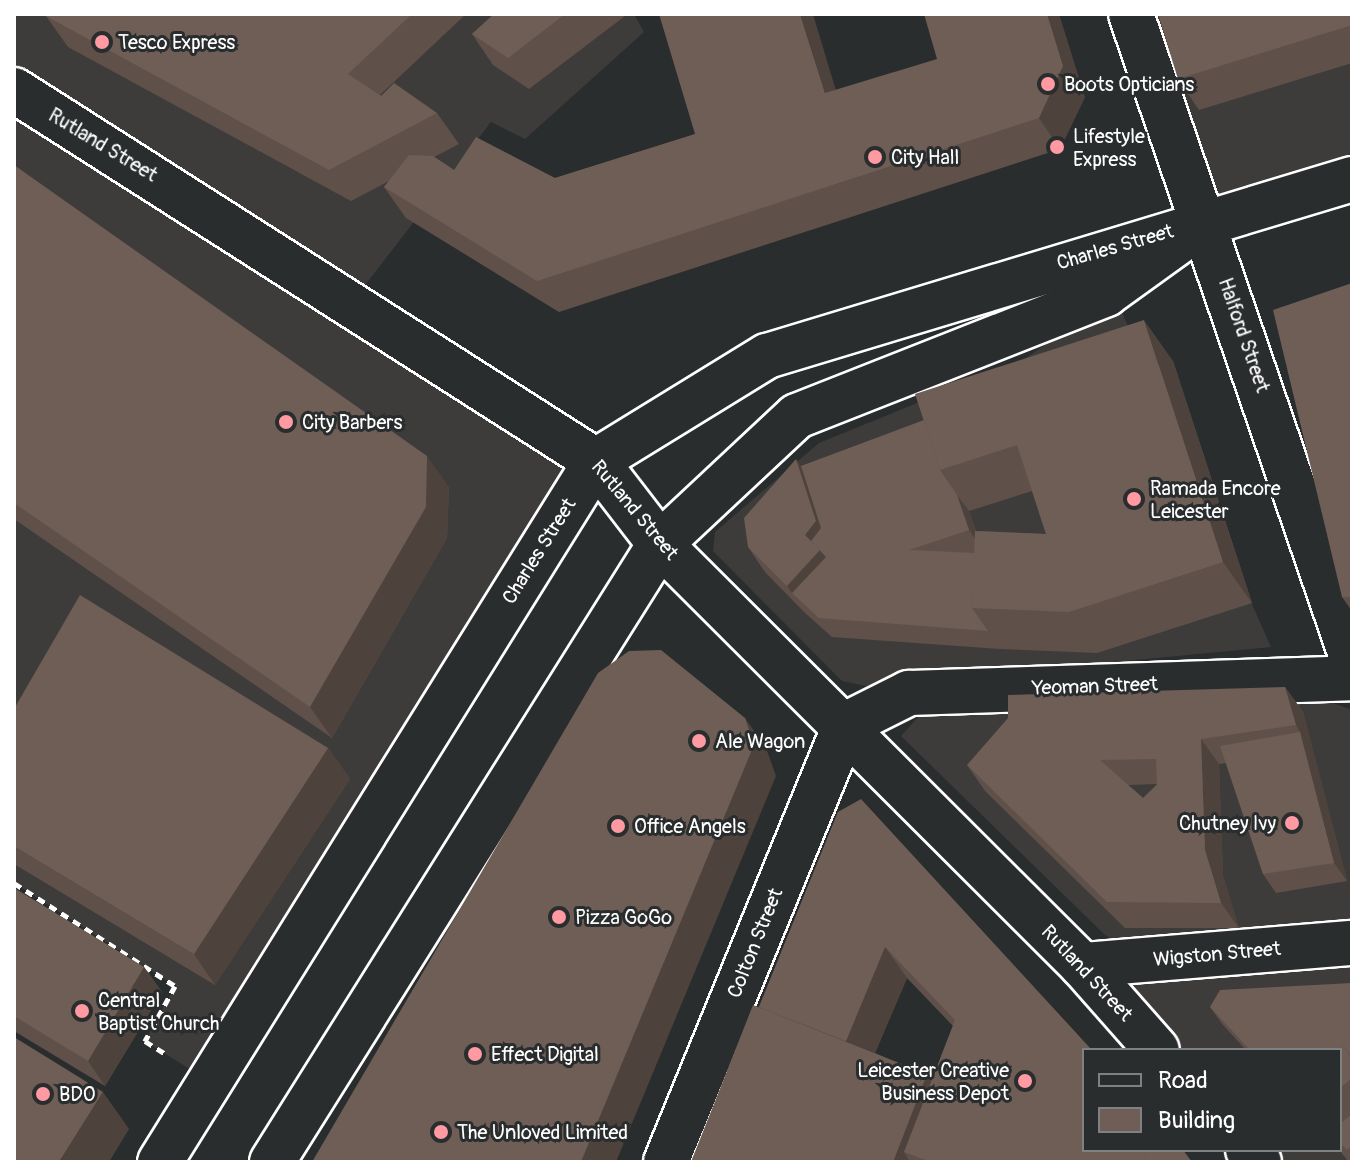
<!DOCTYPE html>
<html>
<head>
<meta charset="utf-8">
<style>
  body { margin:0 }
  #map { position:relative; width:1366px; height:1176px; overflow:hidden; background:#2a2d2e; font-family:Pangolin,sans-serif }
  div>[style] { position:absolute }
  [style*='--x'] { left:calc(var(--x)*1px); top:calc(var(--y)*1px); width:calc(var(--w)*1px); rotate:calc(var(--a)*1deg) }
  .built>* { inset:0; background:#3e3c3a }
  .path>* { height:5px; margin-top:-2.5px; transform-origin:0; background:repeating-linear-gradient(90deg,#fff 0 8px,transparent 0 14px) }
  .roads { filter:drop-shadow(2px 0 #fff) drop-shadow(-2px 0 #fff) drop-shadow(0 2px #fff) drop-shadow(0 -2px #fff) }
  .street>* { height:44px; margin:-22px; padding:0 22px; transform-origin:22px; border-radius:22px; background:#2a2d2e }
  .wall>* { inset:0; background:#5f514a }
  .shaded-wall>* { inset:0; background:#4d423c }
  .building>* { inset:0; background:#6e5e56 }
  .dots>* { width:22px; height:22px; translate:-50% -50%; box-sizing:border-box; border:4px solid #2a2d2e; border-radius:50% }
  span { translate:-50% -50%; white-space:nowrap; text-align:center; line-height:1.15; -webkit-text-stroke:6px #2a2d2e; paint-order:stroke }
  .poi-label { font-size:20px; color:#fff }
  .left { translate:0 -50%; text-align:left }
  .right { translate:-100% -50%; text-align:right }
  .street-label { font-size:20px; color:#fff }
  .frame { position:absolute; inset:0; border:16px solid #fff; pointer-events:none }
  .legend { position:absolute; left:1082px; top:1048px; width:260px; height:104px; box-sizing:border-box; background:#2a2d2e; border:2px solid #7f8182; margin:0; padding:10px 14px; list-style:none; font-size:24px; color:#fff }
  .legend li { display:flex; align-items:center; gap:16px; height:40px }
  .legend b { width:40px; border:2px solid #7f8182 }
</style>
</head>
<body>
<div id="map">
  <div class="built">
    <i style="clip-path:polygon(14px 14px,634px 14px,644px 32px,525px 139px,491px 122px,352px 302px,14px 91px)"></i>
    <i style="clip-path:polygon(1131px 14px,1352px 14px,1352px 179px,1206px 222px)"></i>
    <i style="clip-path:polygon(14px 94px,596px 461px,209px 1081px,145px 1041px,175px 986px,14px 883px)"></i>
    <i style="clip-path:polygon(1115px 297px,1271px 647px,866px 686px,842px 681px,713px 551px,715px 532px,819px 443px,1023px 360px)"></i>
    <i style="clip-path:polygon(1317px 697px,1352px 710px,1352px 926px,1131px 947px,1105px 935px,901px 736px,929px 705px)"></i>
    <i style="clip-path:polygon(1352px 960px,1352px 1162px,1262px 1162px,1251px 1150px,1340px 1150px,1340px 1050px,1160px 1050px,1082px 965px)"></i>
  </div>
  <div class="path">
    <i style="--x:14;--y:883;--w:191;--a:32.6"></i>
    <i style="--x:175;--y:986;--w:63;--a:118.6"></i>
    <i style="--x:145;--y:1041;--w:26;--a:32"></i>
  </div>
  <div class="roads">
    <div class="street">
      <i style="--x:1131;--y:14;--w:681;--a:71.06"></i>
      <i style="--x:14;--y:90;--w:690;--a:32.52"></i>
      <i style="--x:596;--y:461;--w:105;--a:52.4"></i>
      <i style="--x:660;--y:544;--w:596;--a:44.93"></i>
      <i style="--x:1082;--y:965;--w:113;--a:48.6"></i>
      <i style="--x:845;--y:725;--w:72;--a:-26.6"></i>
      <i style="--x:909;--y:693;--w:443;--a:-1.9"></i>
      <i style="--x:1082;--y:965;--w:271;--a:-4.7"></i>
      <i style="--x:1248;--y:1150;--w:16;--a:47"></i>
      <i style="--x:160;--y:1162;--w:826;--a:-58.12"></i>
      <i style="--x:596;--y:461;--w:201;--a:-31.6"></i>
      <i style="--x:767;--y:356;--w:611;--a:-16.83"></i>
      <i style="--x:272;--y:1162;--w:730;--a:-57.88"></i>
      <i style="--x:660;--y:544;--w:187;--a:-43.1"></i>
      <i style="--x:797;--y:416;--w:332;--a:-21.5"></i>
      <i style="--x:1106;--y:294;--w:97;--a:-35.8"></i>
      <i style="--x:666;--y:1162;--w:472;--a:-67.7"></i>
    </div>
  </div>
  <div class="wall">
    <i style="clip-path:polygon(48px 14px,466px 14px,380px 95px,437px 113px,459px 144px,434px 157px,454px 170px,555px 178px,836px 90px,1085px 97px,1060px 149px,559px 312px,406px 218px,384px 187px,389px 181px,351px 201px,68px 47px,46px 16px)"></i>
    <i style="clip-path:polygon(494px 14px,624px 14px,625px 16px,529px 89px,493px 65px,472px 34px)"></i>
    <i style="clip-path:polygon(1352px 14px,1352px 63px,1199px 110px,1178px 79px)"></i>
    <i style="clip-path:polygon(14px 165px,449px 487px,447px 538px,332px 738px,14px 519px)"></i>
    <i style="clip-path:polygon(1352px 283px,1352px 611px,1342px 597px)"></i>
    <i style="clip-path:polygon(evenodd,1173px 361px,1252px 603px,1097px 653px,1001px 649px,832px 637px,804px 612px,765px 572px,748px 547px,801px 466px,1173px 361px,1032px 491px,1046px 534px,976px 531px,969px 511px,1032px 491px)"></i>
    <i style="clip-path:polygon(evenodd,1285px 687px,1303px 712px,1347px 881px,1276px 893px,1263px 874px,1226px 763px,1219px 764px,1223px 876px,1239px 928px,1125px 928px,985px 791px,967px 765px,1285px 687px,1157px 784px,1143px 798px,1128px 785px,1157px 784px)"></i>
    <i style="clip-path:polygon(14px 709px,328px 748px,350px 779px,215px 985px,14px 864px)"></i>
    <i style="clip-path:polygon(evenodd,838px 812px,1192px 1162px,691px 1162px,759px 1007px,838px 812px,907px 978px,953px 1026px,932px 1080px,875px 1053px,907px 978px)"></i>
    <i style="clip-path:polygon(14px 888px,144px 967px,162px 992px,105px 1086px,14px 1031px)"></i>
    <i style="clip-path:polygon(1352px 983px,1352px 1162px,1349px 1162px,1339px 1150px,1340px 1150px,1340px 1050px,1246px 1050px,1223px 1025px,1210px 1007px)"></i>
  </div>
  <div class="shaded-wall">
    <i style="clip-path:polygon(800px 14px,813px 14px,846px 124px,825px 93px)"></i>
    <i style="clip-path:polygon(1047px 14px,1059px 14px,1085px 97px,1060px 149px,1039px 118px)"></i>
    <i style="clip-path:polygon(1144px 320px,1173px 361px,1252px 603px,1223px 562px)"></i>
    <i style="clip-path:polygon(427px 456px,449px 487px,447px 538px,332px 738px,310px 707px)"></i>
    <i style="clip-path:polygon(796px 459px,814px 484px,838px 575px,792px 593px,787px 586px,805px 535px)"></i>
    <i style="clip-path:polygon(957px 495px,969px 511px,982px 549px,969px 530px)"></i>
    <i style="clip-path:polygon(1285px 687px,1303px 712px,1347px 881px,1334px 863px,1300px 732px,1296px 725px)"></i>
    <i style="clip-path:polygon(745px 718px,766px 748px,776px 776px,616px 1162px,581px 1162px)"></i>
    <i style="clip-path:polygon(1201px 739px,1219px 764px,1223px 876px,1239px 928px,1221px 903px,1205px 850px)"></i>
    <i style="clip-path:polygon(328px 748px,350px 779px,215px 985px,194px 954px)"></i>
    <i style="clip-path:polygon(885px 947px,907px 978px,865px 1076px,844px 1046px)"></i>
    <i style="clip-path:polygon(144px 967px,162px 992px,105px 1086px,88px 1061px)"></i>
    <i style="clip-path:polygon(927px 1074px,953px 1111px,904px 1152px,910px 1162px,893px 1162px)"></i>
    <i style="clip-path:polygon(103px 1092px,129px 1129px,109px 1162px,59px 1162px)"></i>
  </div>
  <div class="building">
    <i style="clip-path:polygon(48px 14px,412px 14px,348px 74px,381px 96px,394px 83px,437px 113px,329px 170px,46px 16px)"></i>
    <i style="clip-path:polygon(494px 14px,565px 14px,508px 58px,472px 34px)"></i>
    <i style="clip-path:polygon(659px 14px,800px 14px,825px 93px,937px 59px,924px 14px,1047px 14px,1063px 66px,1039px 118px,537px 281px,384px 187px,409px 155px,433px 156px,454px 170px,476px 137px,555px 178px,695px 134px)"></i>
    <i style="clip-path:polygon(1158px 14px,1352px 14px,1352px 25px,1178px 79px)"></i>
    <i style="clip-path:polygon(14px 165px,427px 456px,426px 507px,310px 707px,14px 503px)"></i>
    <i style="clip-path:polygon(1352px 283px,1352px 597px,1342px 597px,1273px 310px)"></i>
    <i style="clip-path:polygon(1144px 320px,1223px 562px,1069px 612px,972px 608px,975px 531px,1046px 534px,1017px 445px,940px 470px,915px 394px)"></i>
    <i style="clip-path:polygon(924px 420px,940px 470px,957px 495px,969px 530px,909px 550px,975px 553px,972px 608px,988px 631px,819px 618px,792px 593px,826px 557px,811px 541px,821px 528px,801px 466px)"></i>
    <i style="clip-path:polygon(796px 459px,816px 521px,805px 535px,820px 550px,787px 586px,748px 547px,744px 518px)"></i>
    <i style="clip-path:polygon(80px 595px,328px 748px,194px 954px,14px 846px,14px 709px)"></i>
    <i style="clip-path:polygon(661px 650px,745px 718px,754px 745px,581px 1162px,312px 1162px,598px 673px,629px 651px)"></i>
    <i style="clip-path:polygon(evenodd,1285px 687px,1296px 725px,1201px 739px,1205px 850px,1221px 903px,1107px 902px,967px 765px,1008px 718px,1008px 695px,1285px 687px,1156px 759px,1157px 785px,1143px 798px,1100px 760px,1156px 759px)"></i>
    <i style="clip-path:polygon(1300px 732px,1334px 863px,1263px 874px,1220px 746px)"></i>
    <i style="clip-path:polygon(861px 799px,1092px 1050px,1084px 1050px,1084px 1150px,1148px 1150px,1144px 1162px,931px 1162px,904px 1152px,955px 1020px,885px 947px,846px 1041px,759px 1007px,838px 812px)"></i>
    <i style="clip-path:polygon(14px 888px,144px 967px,88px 1061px,14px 1016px)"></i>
    <i style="clip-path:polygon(1352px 983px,1352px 1058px,1343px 1045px,1337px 1050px,1250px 1050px,1210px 1007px,1220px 990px)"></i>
    <i style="clip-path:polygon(753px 1005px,927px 1074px,893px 1162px,691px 1162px)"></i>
    <i style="clip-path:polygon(14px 1037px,103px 1092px,59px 1162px,14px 1162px)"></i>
    <i style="clip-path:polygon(1343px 1045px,1352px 1060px,1352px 1078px,1340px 1088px,1340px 1050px,1337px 1050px)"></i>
    <i style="clip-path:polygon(1352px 1114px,1352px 1146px,1347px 1150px,1340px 1143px,1340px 1124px)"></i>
    <i style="clip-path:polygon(1148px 1150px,1183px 1150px,1192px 1162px,1144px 1162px)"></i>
  </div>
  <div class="dots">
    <i style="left:102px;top:42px;background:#ff9aa2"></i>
    <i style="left:1048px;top:84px;background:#ff9aa2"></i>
    <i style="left:1057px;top:147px;background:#ff9aa2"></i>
    <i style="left:875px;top:157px;background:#ff9aa2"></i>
    <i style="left:286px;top:422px;background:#ff9aa2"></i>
    <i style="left:1134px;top:499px;background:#ff9aa2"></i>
    <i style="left:699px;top:741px;background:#ff9aa2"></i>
    <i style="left:1292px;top:823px;background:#ff9aa2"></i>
    <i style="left:618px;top:826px;background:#ff9aa2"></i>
    <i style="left:559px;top:917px;background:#ff9aa2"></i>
    <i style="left:82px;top:1011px;background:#ff9aa2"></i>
    <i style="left:475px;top:1054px;background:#ff9aa2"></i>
    <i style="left:1025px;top:1081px;background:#ff9aa2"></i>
    <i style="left:43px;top:1094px;background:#ff9aa2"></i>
    <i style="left:441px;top:1132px;background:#ff9aa2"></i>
  </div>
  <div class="poi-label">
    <span class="left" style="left:118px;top:42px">Tesco Express</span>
    <span class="left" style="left:1064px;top:84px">Boots Opticians</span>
    <span class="left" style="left:1073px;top:148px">Lifestyle<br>Express</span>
    <span class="left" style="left:891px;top:157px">City Hall</span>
    <span class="left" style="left:302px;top:422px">City Barbers</span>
    <span class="left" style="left:1150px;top:500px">Ramada Encore<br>Leicester</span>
    <span class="left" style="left:715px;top:741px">Ale Wagon</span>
    <span class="right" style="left:1276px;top:823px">Chutney Ivy</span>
    <span class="left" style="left:634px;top:826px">Office Angels</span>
    <span class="left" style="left:575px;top:917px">Pizza GoGo</span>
    <span class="left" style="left:98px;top:1012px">Central<br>Baptist Church</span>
    <span class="left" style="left:491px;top:1054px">Effect Digital</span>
    <span class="right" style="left:1009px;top:1082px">Leicester Creative<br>Business Depot</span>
    <span class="left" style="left:59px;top:1094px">BDO</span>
    <span class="left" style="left:457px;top:1132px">The Unloved Limited</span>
  </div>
  <div class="street-label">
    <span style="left:103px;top:145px;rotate:31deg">Rutland Street</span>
    <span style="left:1115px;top:247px;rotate:-16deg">Charles Street</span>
    <span style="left:1244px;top:335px;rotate:71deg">Halford Street</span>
    <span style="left:635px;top:510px;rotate:50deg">Rutland Street</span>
    <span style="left:539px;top:551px;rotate:-58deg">Charles Street</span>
    <span style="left:1095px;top:686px;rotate:-2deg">Yeoman Street</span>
    <span style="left:755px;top:943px;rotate:-68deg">Colton Street</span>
    <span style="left:1217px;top:954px;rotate:-5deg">Wigston Street</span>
    <span style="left:1087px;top:973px;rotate:47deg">Rutland Street</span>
  </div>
  <div class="frame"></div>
  <ul class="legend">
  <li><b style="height:10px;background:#2a2d2e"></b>Road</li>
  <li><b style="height:22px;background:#6e5e56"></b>Building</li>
  </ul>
</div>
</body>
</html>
